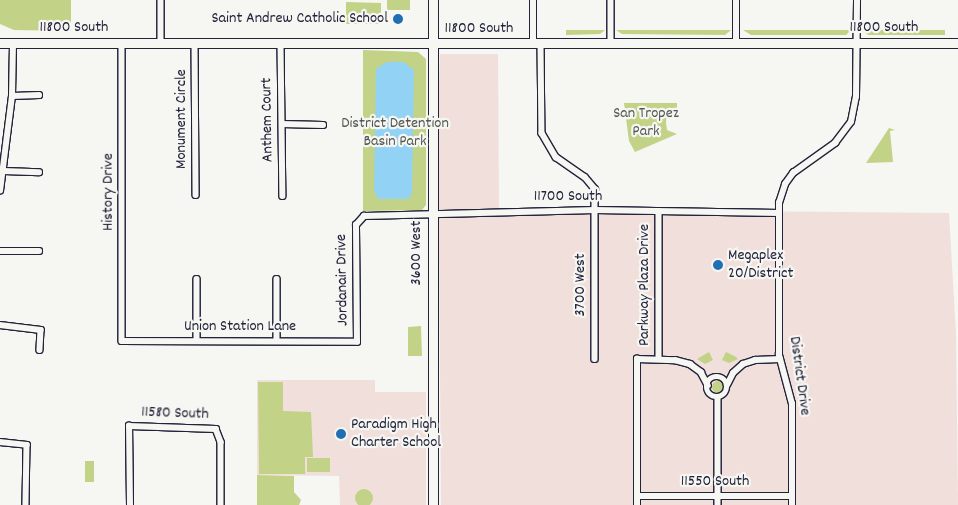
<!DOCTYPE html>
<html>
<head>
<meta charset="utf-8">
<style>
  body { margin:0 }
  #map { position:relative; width:958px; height:505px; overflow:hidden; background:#f6f6f2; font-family:Dekko,sans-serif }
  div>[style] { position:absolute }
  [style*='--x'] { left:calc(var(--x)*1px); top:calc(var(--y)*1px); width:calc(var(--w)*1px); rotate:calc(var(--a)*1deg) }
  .built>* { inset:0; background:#f1dfdb }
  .green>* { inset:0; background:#c2d286 }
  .round { border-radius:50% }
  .water>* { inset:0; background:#92d2f4 }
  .roads { filter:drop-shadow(1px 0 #22223b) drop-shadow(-1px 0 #22223b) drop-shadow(0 1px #22223b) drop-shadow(0 -1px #22223b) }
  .minor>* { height:5.5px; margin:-2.75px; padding:0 2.75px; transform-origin:2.75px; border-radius:2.75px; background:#f6f6f2 }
  .minor>.ring { margin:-2.75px; padding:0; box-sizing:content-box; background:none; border:5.5px solid #f6f6f2; border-radius:50% }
  .secondary>* { height:9px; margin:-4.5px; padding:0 4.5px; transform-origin:4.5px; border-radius:4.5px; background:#f6f6f2 }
  .dots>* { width:14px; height:14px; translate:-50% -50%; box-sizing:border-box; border:2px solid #f6f6f2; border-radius:50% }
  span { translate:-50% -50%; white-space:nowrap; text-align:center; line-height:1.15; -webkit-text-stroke:4.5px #f6f6f2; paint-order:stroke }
  .poi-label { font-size:16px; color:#22223b }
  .right { translate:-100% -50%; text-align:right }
  .left { translate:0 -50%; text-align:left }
  .street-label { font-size:16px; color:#22223b }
  .park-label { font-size:16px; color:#525752 }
</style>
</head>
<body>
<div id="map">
  <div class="built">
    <i style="clip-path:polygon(440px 54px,498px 54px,499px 209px,949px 213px,956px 334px,958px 505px,441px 505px,438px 110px)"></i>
    <i style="clip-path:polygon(257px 380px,375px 380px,375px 392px,426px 392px,426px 505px,340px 505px,339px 476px,257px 475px)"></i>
  </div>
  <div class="green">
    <i style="clip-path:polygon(0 0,71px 0,71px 31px,14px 30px,0 24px)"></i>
    <i style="clip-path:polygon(387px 0,410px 0,410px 10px,387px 10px)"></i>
    <i style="clip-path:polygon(346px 2px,381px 3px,381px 24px,346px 24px)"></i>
    <i style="clip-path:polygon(566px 30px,605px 30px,600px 34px,566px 35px)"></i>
    <i style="clip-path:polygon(616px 30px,731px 30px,725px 35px,622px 34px)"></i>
    <i style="clip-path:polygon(743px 30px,851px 30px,846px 35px,751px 35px)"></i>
    <i style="clip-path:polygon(862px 30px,945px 30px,945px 35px,868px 35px)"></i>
    <i style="clip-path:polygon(363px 50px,418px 52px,426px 59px,426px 205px,422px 210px,363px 211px)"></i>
    <i style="clip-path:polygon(624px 103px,677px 103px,677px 108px,667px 108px,666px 123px,667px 130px,677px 134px,635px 152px,629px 141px)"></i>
    <i style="clip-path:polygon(889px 128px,895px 130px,890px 131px,893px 162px,866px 163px)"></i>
    <i style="clip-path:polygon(421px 326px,422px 356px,408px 356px,408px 327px)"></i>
    <i style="clip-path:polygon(709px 352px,713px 360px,705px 364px,697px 359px)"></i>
    <i style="clip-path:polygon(726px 352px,736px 357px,738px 359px,729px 363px,722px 360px)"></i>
    <i class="round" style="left:712px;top:381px;width:12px;height:12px"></i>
    <i style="clip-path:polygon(258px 382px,283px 382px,283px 411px,311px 412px,313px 457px,305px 457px,305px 474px,259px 474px)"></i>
    <i style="clip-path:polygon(307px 458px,330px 458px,330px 472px,307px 472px)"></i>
    <i style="clip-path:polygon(85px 461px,94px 461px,94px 482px,85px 482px)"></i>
    <i style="clip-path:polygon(257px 475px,294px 476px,294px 492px,301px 500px,299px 505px,257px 505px)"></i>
    <i class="round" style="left:355px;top:489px;width:18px;height:18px"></i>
  </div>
  <div class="water">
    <i style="clip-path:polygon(387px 62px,403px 62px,414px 70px,412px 192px,409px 199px,378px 199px,374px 190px,376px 69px)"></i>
  </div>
  <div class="roads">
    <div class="minor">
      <i style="--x:161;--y:0;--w:43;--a:90"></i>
      <i style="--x:611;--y:0;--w:43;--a:90"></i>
      <i style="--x:195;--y:43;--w:152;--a:89.6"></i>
      <i style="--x:281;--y:43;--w:153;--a:89.3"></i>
      <i style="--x:533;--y:43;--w:43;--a:-90"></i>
      <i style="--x:541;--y:43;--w:90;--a:89.4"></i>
      <i style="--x:542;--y:133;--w:28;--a:60"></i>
      <i style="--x:556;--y:157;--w:35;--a:35"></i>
      <i style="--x:585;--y:177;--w:16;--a:50"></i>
      <i style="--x:595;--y:189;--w:170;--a:90"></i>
      <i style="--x:736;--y:43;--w:43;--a:-90"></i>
      <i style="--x:122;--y:44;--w:297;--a:90"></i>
      <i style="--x:122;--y:341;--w:235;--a:0.2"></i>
      <i style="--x:357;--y:342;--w:117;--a:-90.5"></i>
      <i style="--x:356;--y:225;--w:12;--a:-48"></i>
      <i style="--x:364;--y:216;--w:231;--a:-1.5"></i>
      <i style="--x:595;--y:210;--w:184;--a:0.9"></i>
      <i style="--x:12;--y:96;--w:27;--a:-2"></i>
      <i style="--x:282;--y:124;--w:41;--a:1.4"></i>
      <i style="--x:4;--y:171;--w:35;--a:2"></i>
      <i style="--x:0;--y:191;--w:96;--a:-82.8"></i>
      <i style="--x:12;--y:96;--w:53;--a:-88.9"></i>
      <i style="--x:659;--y:211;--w:148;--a:90"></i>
      <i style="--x:0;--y:251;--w:39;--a:0"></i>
      <i style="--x:197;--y:279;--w:61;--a:90"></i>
      <i style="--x:277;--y:279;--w:62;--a:90"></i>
      <i style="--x:0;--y:325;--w:41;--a:7"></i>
      <i style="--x:41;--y:330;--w:20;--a:93"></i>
      <i class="ring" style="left:707px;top:377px;width:14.5px;height:14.5px"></i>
      <i style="--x:727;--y:385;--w:13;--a:-63"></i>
      <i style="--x:733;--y:373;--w:13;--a:-42"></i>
      <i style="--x:743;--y:364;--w:13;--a:-18"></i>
      <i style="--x:755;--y:360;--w:25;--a:-2"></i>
      <i style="--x:718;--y:397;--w:108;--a:90"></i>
      <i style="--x:0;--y:442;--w:27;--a:6"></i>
      <i style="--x:27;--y:445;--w:60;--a:91"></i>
      <i style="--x:637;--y:496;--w:155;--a:0"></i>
      <i style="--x:130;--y:505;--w:79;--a:-90.7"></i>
      <i style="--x:129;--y:426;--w:87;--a:2"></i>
      <i style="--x:216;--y:429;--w:14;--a:69"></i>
      <i style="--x:221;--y:442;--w:63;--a:90"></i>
      <i style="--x:637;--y:505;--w:146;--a:-90"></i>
      <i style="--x:637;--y:359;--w:38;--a:2"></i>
      <i style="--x:675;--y:360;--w:16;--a:15"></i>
      <i style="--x:690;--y:364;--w:14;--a:36"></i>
      <i style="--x:701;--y:372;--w:15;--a:62"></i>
      <i style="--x:792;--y:505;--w:101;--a:-90"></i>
      <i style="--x:792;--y:404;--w:51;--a:-104.9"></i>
      <i style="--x:779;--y:355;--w:152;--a:-90"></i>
      <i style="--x:779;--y:203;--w:20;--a:-72"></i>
      <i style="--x:785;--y:184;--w:14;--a:-54"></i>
      <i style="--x:793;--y:173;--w:52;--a:-35.5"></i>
      <i style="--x:835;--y:143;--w:26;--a:-53"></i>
      <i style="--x:851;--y:122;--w:25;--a:-79"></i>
      <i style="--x:856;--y:97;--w:97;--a:-89.4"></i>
    </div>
    <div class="secondary">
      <i style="--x:0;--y:43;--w:958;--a:0"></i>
      <i style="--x:433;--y:505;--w:505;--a:-90"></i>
    </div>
  </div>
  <div class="dots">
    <i style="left:398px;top:19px;background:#1f6fb2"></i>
    <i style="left:718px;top:265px;background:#1f6fb2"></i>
    <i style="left:341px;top:434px;background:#1f6fb2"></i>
  </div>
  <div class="poi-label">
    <span class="right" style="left:388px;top:19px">Saint Andrew Catholic School</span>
    <span class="left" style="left:728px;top:265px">Megaplex<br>20/District</span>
    <span class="left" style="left:351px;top:434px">Paradigm High<br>Charter School</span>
  </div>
  <div class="street-label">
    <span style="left:74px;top:28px">11800 South</span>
    <span style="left:884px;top:28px">11800 South</span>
    <span style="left:479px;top:29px">11800 South</span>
    <span style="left:182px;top:119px;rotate:-90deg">Monument Circle</span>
    <span style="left:268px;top:120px;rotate:-91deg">Anthem Court</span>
    <span style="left:109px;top:192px;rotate:-90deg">History Drive</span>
    <span style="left:568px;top:197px">11700 South</span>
    <span style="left:417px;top:253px;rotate:-90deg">3600 West</span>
    <span style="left:343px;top:280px;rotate:-91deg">Jordanair Drive</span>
    <span style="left:581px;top:285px;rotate:-90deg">3700 West</span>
    <span style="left:645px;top:285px;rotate:-90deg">Parkway Plaza Drive</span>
    <span style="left:240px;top:327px">Union Station Lane</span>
    <span style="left:799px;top:376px;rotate:82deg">District Drive</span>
    <span style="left:175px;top:414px;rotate:2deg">11580 South</span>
    <span style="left:715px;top:482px">11550 South</span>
  </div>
  <div class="park-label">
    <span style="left:646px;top:123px">San Tropez<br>Park</span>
    <span style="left:395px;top:133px">District Detention<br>Basin Park</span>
  </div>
</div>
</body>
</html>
